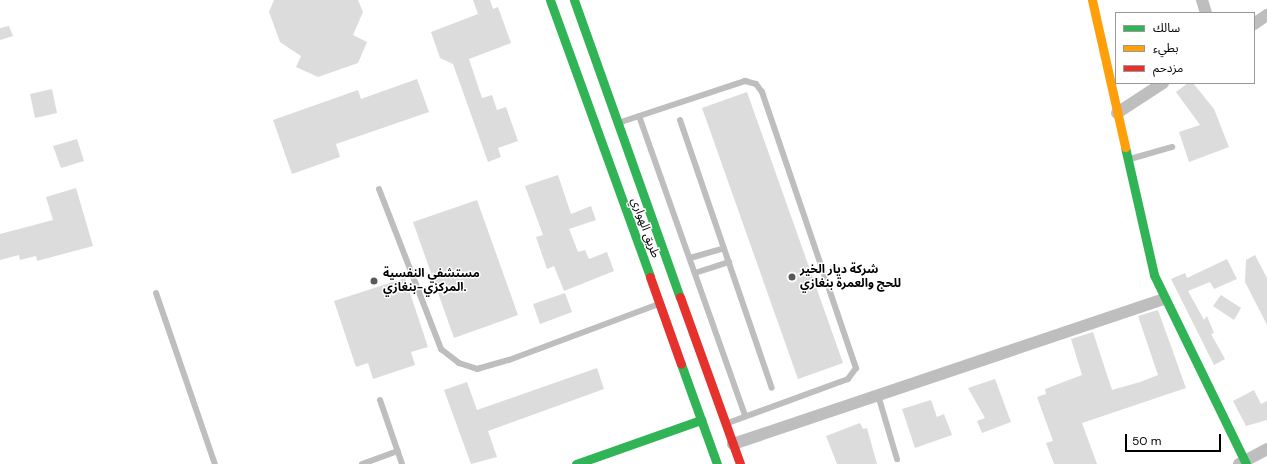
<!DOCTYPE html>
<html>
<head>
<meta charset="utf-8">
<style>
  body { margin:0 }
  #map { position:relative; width:1267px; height:464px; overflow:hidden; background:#fff; font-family:"DM Sans","Noto Sans Arabic",sans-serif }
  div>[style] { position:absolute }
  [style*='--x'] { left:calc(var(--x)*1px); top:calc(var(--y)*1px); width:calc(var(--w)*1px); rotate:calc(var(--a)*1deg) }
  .building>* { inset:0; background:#dcdcdc }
  .lane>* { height:6px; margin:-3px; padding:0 3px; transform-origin:3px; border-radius:3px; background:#bebebe }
  .street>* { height:12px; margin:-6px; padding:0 6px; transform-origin:6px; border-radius:6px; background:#bebebe }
  .fast>* { height:9px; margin:-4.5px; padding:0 4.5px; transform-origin:4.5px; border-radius:4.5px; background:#30b455 }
  .slow>* { height:9px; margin:-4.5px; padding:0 4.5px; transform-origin:4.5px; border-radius:4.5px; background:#ff9f0a }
  .jam>* { height:9px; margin:-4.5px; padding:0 4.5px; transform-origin:4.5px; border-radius:4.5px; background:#e5322d }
  .dots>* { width:11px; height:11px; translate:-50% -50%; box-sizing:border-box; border:2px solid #fff; border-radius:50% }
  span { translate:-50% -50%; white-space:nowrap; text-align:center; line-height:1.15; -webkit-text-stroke:3px #fff; paint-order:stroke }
  .street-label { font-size:12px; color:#000 }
  .poi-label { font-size:12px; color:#000; font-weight:700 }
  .left { translate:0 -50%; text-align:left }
  .legend { position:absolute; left:1115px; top:12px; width:140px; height:72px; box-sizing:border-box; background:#fff; border:1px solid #999; margin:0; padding:5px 7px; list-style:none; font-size:12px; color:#000 }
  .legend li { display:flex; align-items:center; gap:8px; height:20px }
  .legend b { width:20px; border:1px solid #999 }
  .scale { position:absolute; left:1125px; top:434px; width:96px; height:18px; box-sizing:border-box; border:2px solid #000; border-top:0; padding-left:5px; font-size:12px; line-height:14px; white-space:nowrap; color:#000; -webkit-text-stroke:3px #fff; paint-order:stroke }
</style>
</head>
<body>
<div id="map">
  <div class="building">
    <i style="clip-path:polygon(274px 0,358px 0,363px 12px,353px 35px,367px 42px,358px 63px,318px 77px,296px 67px,301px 56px,280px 42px,269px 12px)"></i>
    <i style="clip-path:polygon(473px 0,490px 0,493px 9px,498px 7px,511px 43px,469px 59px,482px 98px,492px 95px,497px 110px,506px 107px,518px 141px,498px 148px,501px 157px,488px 162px,453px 64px,440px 58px,431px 32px,478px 14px)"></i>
    <i style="clip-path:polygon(9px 26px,13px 36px,0 40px,0 28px)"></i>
    <i style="clip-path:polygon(417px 79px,429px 112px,336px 144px,340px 157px,292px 174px,273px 120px,358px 90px,361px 99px)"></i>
    <i style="clip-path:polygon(1188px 83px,1193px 83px,1214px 109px,1229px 147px,1189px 162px,1179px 132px,1200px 125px,1176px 92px)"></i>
    <i style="clip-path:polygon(52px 89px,57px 113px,35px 118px,30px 94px)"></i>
    <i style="clip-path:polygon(747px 92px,843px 363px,798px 379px,702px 108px)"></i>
    <i style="clip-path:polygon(77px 139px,84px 161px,61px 168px,53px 146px)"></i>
    <i style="clip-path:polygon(558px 175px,571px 214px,591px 206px,596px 220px,569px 229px,578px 252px,585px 250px,589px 259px,607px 252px,614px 271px,564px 291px,554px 266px,547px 269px,536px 237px,543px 235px,525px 186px)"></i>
    <i style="clip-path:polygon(76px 188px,93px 246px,37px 261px,36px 256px,20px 260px,19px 255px,0 260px,0 234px,53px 220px,46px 197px)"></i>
    <i style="clip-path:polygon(477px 200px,518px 315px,454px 338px,413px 222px)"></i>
    <i style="clip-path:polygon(1255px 255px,1267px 278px,1267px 325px,1245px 282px,1246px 260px)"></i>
    <i style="clip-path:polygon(1227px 259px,1237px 279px,1214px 289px,1210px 282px,1188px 291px,1204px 320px,1207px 316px,1214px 333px,1211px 334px,1225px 359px,1214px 365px,1171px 279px,1185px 273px,1187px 278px)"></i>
    <i style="clip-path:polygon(405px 278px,428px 347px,411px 352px,415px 365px,373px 379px,368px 363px,356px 367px,334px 301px)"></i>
    <i style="clip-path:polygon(565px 293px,572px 312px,540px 324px,533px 304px)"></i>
    <i style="clip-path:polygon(1221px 295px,1241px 308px,1234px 320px,1213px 306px)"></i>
    <i style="clip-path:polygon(1158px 310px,1186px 388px,1082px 423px,1097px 464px,1054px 464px,1046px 443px,1053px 441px,1037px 397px,1046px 394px,1045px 389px,1082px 375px,1071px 339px,1093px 332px,1112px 390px,1140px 382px,1158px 375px,1138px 316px)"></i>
    <i style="clip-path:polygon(597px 368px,604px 389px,488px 431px,497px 457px,471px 464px,444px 390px,467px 382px,477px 410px)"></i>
    <i style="clip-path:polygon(995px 379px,1011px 422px,982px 433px,977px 421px,985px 418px,968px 388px)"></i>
    <i style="clip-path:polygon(1254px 390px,1261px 404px,1267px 401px,1267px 420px,1246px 426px,1233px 401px)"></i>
    <i style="clip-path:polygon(931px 400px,937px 417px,944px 414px,952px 435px,915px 448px,902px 409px)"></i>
    <i style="clip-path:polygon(860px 423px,863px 429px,867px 428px,877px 464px,837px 464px,826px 436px)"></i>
  </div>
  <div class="lane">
    <i style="--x:639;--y:116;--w:318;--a:70.5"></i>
    <i style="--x:680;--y:120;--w:283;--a:71.1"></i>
    <i style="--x:621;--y:122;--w:131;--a:-18.3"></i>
    <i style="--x:745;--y:81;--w:11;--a:15"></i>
    <i style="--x:756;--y:84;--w:10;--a:53"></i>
    <i style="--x:762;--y:92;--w:292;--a:71.2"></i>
    <i style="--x:856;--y:368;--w:14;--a:126"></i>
    <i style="--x:848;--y:379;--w:128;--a:159.9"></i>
    <i style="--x:1130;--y:159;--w:44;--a:-15.9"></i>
    <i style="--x:379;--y:189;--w:172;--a:68.8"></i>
    <i style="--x:441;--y:349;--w:23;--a:38"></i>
    <i style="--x:459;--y:363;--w:19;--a:18"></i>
    <i style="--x:477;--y:369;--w:33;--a:-16"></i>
    <i style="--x:509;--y:360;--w:157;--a:-20.5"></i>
    <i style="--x:690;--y:258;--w:35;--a:-16"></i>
    <i style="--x:695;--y:273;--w:36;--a:-18"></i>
    <i style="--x:156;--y:293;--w:181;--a:71"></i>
    <i style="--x:878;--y:395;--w:67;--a:73.5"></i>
    <i style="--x:380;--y:400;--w:68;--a:71"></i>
    <i style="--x:362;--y:464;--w:38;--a:-20"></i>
  </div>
  <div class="street">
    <i style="--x:1202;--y:0;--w:14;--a:73"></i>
    <i style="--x:1254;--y:24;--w:16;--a:-35"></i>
    <i style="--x:1117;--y:113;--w:55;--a:-33.1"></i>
    <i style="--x:733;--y:444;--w:455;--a:-18.6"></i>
    <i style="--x:1239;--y:464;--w:32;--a:-28"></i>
  </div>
  <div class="fast">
    <i style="--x:550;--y:0;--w:294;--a:70.1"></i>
    <i style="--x:574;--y:0;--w:315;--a:70.4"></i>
    <i style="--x:1125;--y:147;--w:131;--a:77.2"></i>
    <i style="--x:1154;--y:275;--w:210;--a:64"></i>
    <i style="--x:681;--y:364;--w:106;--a:70.2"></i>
    <i style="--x:576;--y:464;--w:133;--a:-19.4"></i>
  </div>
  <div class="slow">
    <i style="--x:1092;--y:0;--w:151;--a:77.3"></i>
  </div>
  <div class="jam">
    <i style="--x:650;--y:277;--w:92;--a:70.4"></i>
    <i style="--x:680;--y:297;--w:177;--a:70.2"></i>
  </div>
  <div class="dots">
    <i style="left:792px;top:277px;background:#595959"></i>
    <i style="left:374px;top:281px;background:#595959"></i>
  </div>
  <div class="street-label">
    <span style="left:645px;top:228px;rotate:70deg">طريق الهواري</span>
  </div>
  <div class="poi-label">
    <span class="left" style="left:800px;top:277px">شركة ديار الخير<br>للحج والعمرة بنغازي</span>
    <span class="left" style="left:383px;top:281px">مستشفي النفسية<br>المركزي-بنغازي.</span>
  </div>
  <ul class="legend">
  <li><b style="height:5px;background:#30b455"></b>سالك</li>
  <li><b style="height:5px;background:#ff9f0a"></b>بطيء</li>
  <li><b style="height:5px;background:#e5322d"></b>مزدحم</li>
  </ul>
  <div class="scale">50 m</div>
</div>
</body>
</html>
